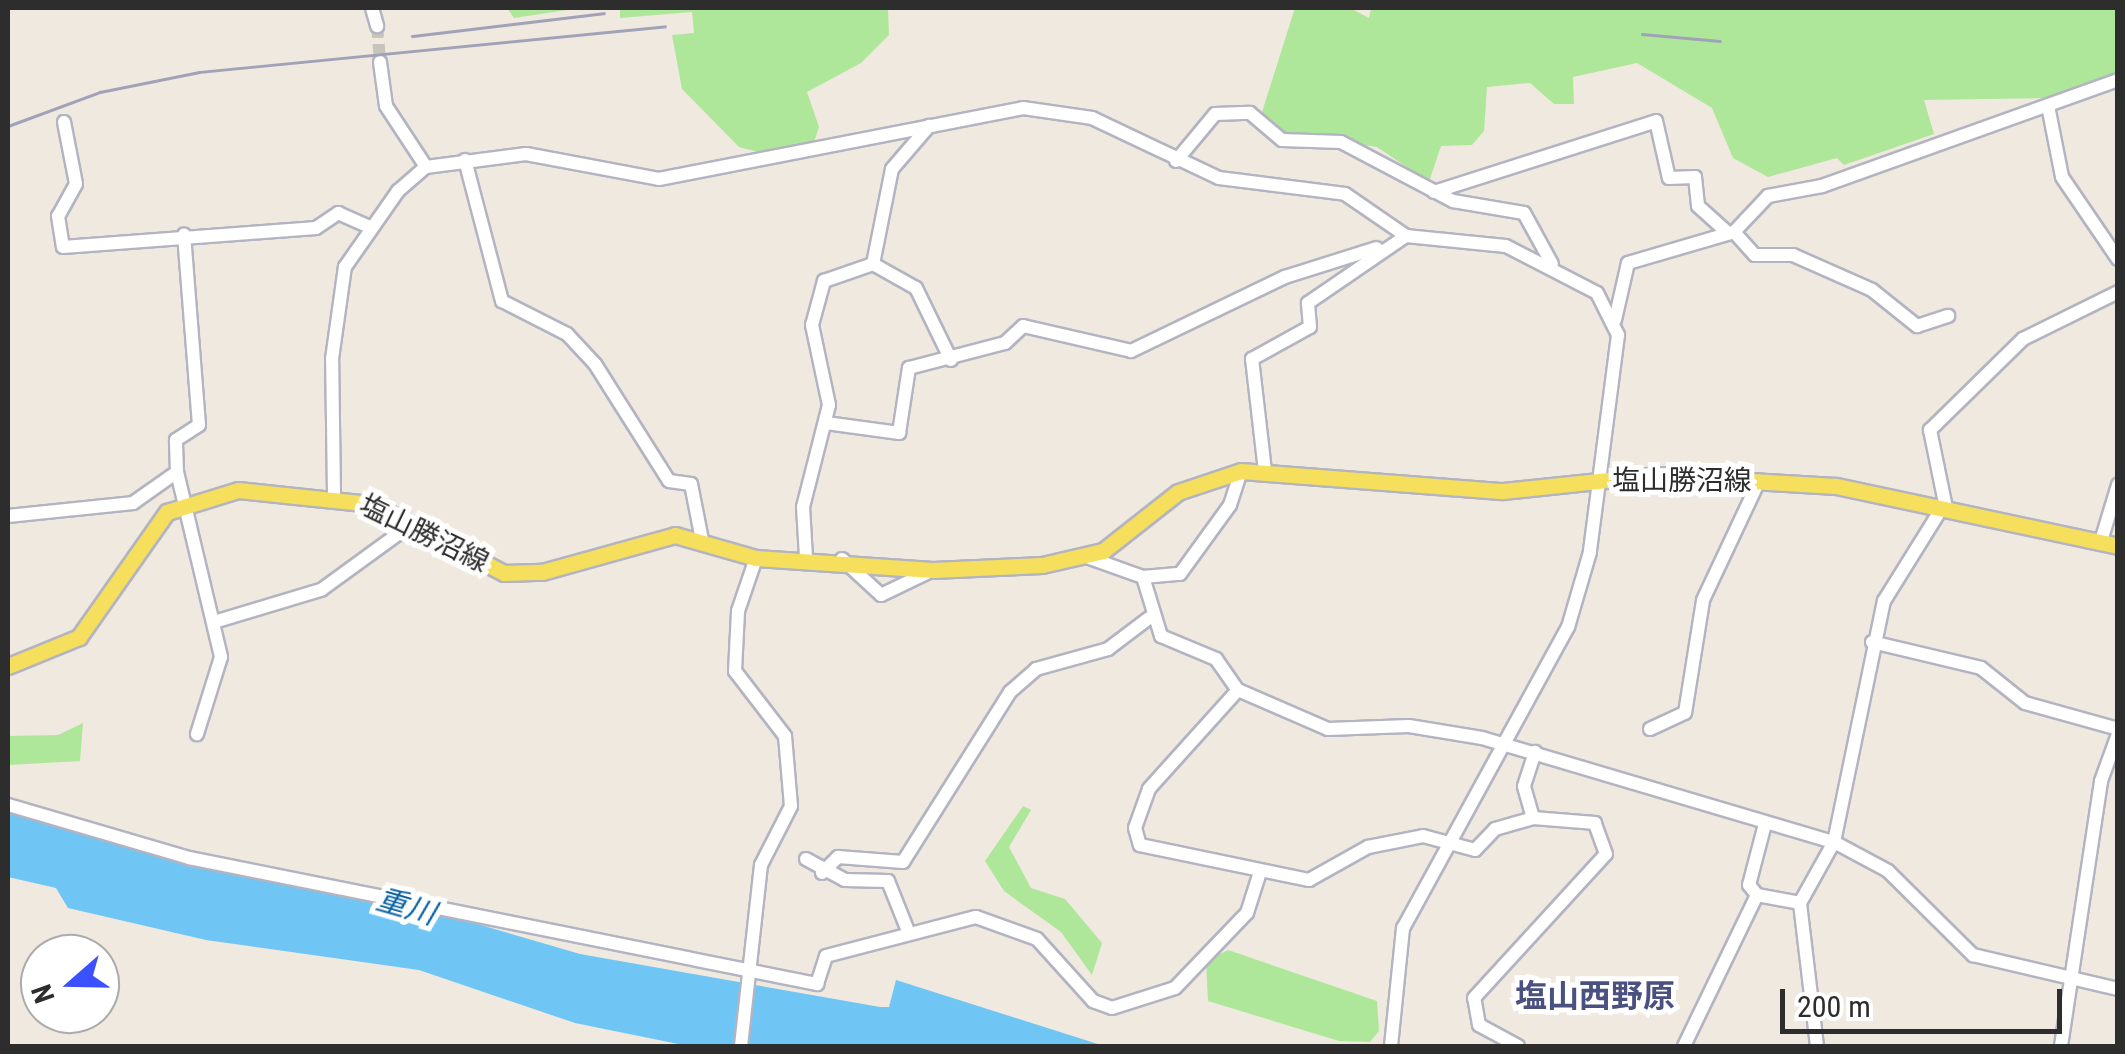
<!DOCTYPE html>
<html>
<head>
<meta charset="utf-8">
<style>
  body { margin:0 }
  #map { position:relative; width:2125px; height:1054px; overflow:hidden; background:#efe9df; font-family:"Roboto Condensed","Noto Sans JP",sans-serif }
  div>[style] { position:absolute }
  [style*='--x'] { left:calc(var(--x)*1px); top:calc(var(--y)*1px); width:calc(var(--w)*1px); rotate:calc(var(--a)*1deg) }
  .green>* { inset:0; background:#aee79a }
  .water>* { inset:0; background:#6fc5f4 }
  .minor-tunnel>* { height:12px; margin-top:-6px; transform-origin:0; background:repeating-linear-gradient(90deg,#c8c3bb 0 12px,transparent 0 18px) }
  .roads { filter:drop-shadow(2px 0 #b3b4c1) drop-shadow(-2px 0 #b3b4c1) drop-shadow(0 2px #b3b4c1) drop-shadow(0 -2px #b3b4c1) }
  .minor>* { height:12px; margin:-6px; padding:0 6px; transform-origin:6px; border-radius:6px; background:#fff }
  .major>* { height:15px; margin:-7.5px; padding:0 7.5px; transform-origin:7.5px; border-radius:7.5px; background:#f6df5c }
  .rail>* { height:2.5px; margin:-1.25px; padding:0 1.25px; transform-origin:1.25px; border-radius:1.25px; background:#a1a2b8 }
  span { translate:-50% -50%; white-space:nowrap; text-align:center; line-height:1.15; -webkit-text-stroke:10px #fff; paint-order:stroke }
  .street-label { font-size:28px; color:#2d2d2d }
  .water-label { font-size:30px; color:#0862a5; font-style:italic }
  .quarter-label { font-size:32px; color:#4a5080; font-weight:700 }
  .frame { position:absolute; inset:0; border:10px solid #2d2d2d; pointer-events:none }
  .north { position:absolute; left:20px; top:934px; width:100px; height:100px; box-sizing:border-box; background:#fff; border:2px solid #ababab; border-radius:50%; rotate:250deg; font-size:28px; font-weight:700; line-height:40px; text-align:center; color:#2d2d2d }
  .north::after { content:''; display:block; margin:auto; width:35px; height:45px; background:#3b50ff; clip-path:polygon(50% 0,100% 100%,50% 72%,0 100%) }
  .scale { position:absolute; left:1780px; top:989px; width:282px; height:45px; box-sizing:border-box; border:5px solid #2d2d2d; border-top:0; padding-left:12px; font-size:30px; line-height:35px; white-space:nowrap; color:#2d2d2d; -webkit-text-stroke:8px #fff; paint-order:stroke }
</style>
</head>
<body>
<div id="map">
  <div class="green">
    <i style="clip-path:polygon(507px 8px,580px 8px,514px 18px)"></i>
    <i style="clip-path:polygon(620px 8px,888px 8px,889px 35px,861px 63px,807px 92px,819px 127px,813px 145px,774px 156px,739px 147px,682px 89px,672px 35px,694px 33px,692px 12px,620px 18px)"></i>
    <i style="clip-path:polygon(1295px 8px,1350px 8px,1369px 18px,1371px 8px,2117px 8px,2117px 73px,2047px 98px,1924px 100px,1934px 134px,1844px 165px,1837px 158px,1768px 177px,1733px 158px,1712px 108px,1637px 63px,1573px 77px,1574px 104px,1554px 104px,1530px 83px,1487px 87px,1484px 131px,1472px 145px,1441px 146px,1429px 182px,1377px 147px,1279px 133px,1262px 112px)"></i>
    <i style="clip-path:polygon(83px 723px,80px 761px,8px 765px,8px 736px,58px 735px)"></i>
    <i style="clip-path:polygon(1023px 806px,1031px 810px,1009px 847px,1031px 888px,1065px 899px,1102px 943px,1092px 975px,1061px 932px,1004px 891px,985px 861px)"></i>
    <i style="clip-path:polygon(1228px 950px,1377px 1001px,1379px 1031px,1370px 1042px,1339px 1041px,1208px 1001px,1206px 961px)"></i>
  </div>
  <div class="water">
    <i style="clip-path:polygon(8px 808px,188px 865px,412px 905px,580px 954px,880px 1007px,889px 1007px,896px 980px,1104px 1046px,688px 1046px,575px 1023px,419px 970px,206px 940px,68px 908px,56px 888px,8px 877px)"></i>
  </div>
  <div class="minor-tunnel">
    <i style="--x:377;--y:26;--w:36;--a:85"></i>
  </div>
  <div class="roads">
    <div class="minor">
      <i style="--x:372;--y:8;--w:19;--a:74"></i>
      <i style="--x:380;--y:62;--w:44;--a:82.2"></i>
      <i style="--x:386;--y:106;--w:73;--a:56.7"></i>
      <i style="--x:426;--y:167;--w:101;--a:-7.4"></i>
      <i style="--x:526;--y:154;--w:135;--a:10.6"></i>
      <i style="--x:659;--y:179;--w:371;--a:-11"></i>
      <i style="--x:1023;--y:108;--w:70;--a:8.2"></i>
      <i style="--x:1092;--y:118;--w:140;--a:25.3"></i>
      <i style="--x:1219;--y:178;--w:127;--a:7.2"></i>
      <i style="--x:1345;--y:194;--w:74;--a:34.5"></i>
      <i style="--x:1406;--y:236;--w:100;--a:5.7"></i>
      <i style="--x:1506;--y:246;--w:102;--a:27.3"></i>
      <i style="--x:1597;--y:293;--w:47;--a:63.4"></i>
      <i style="--x:1618;--y:335;--w:219;--a:97.4"></i>
      <i style="--x:1590;--y:552;--w:78;--a:106.3"></i>
      <i style="--x:1568;--y:627;--w:343;--a:118.7"></i>
      <i style="--x:1403;--y:928;--w:119;--a:95.8"></i>
      <i style="--x:2048;--y:106;--w:72;--a:78.8"></i>
      <i style="--x:2062;--y:177;--w:99;--a:55.7"></i>
      <i style="--x:64;--y:122;--w:63;--a:79"></i>
      <i style="--x:76;--y:184;--w:37;--a:119"></i>
      <i style="--x:58;--y:216;--w:31;--a:81"></i>
      <i style="--x:63;--y:247;--w:254;--a:-4.3"></i>
      <i style="--x:316;--y:228;--w:27;--a:-34"></i>
      <i style="--x:338;--y:213;--w:34;--a:24"></i>
      <i style="--x:465;--y:160;--w:146;--a:75.3"></i>
      <i style="--x:502;--y:301;--w:73;--a:26.9"></i>
      <i style="--x:567;--y:334;--w:41;--a:47"></i>
      <i style="--x:595;--y:364;--w:138;--a:57.7"></i>
      <i style="--x:669;--y:481;--w:22;--a:8"></i>
      <i style="--x:691;--y:484;--w:57;--a:78.9"></i>
      <i style="--x:1176;--y:161;--w:61;--a:-50.3"></i>
      <i style="--x:1215;--y:114;--w:35;--a:-2"></i>
      <i style="--x:1250;--y:113;--w:42;--a:40.2"></i>
      <i style="--x:1282;--y:140;--w:59;--a:1.9"></i>
      <i style="--x:1341;--y:142;--w:127;--a:27.8"></i>
      <i style="--x:1453;--y:201;--w:72;--a:9.6"></i>
      <i style="--x:1524;--y:213;--w:58;--a:61.2"></i>
      <i style="--x:1434;--y:192;--w:233;--a:-17.7"></i>
      <i style="--x:1656;--y:121;--w:58;--a:77.2"></i>
      <i style="--x:1669;--y:178;--w:26;--a:-2"></i>
      <i style="--x:1695;--y:177;--w:29;--a:84"></i>
      <i style="--x:1698;--y:206;--w:40;--a:42"></i>
      <i style="--x:1734;--y:232;--w:31;--a:48"></i>
      <i style="--x:1755;--y:255;--w:38;--a:0"></i>
      <i style="--x:1793;--y:255;--w:86;--a:23.9"></i>
      <i style="--x:1872;--y:290;--w:58;--a:38.7"></i>
      <i style="--x:1917;--y:326;--w:33;--a:-18"></i>
      <i style="--x:873;--y:264;--w:97;--a:-78.7"></i>
      <i style="--x:892;--y:169;--w:57;--a:-49.3"></i>
      <i style="--x:873;--y:264;--w:49;--a:29.2"></i>
      <i style="--x:916;--y:288;--w:80;--a:64.1"></i>
      <i style="--x:1615;--y:320;--w:58;--a:-77.2"></i>
      <i style="--x:1628;--y:263;--w:110;--a:-16.3"></i>
      <i style="--x:1734;--y:232;--w:50;--a:-46.6"></i>
      <i style="--x:1768;--y:196;--w:55;--a:-10.5"></i>
      <i style="--x:1822;--y:186;--w:314;--a:-19.7"></i>
      <i style="--x:826;--y:423;--w:74;--a:7.8"></i>
      <i style="--x:899;--y:433;--w:66;--a:-81.3"></i>
      <i style="--x:909;--y:368;--w:99;--a:-14.6"></i>
      <i style="--x:1005;--y:343;--w:25;--a:-43"></i>
      <i style="--x:1023;--y:326;--w:111;--a:13"></i>
      <i style="--x:1131;--y:351;--w:171;--a:-25.7"></i>
      <i style="--x:1285;--y:277;--w:96;--a:-17.5"></i>
      <i style="--x:1265;--y:471;--w:113;--a:-96.6"></i>
      <i style="--x:1252;--y:359;--w:66;--a:-28.9"></i>
      <i style="--x:1310;--y:327;--w:24;--a:-95"></i>
      <i style="--x:1308;--y:303;--w:119;--a:-34.4"></i>
      <i style="--x:177;--y:472;--w:32;--a:-92"></i>
      <i style="--x:176;--y:440;--w:27;--a:-33"></i>
      <i style="--x:199;--y:425;--w:191;--a:-94.5"></i>
      <i style="--x:334;--y:494;--w:135;--a:-90.8"></i>
      <i style="--x:332;--y:359;--w:93;--a:-82"></i>
      <i style="--x:345;--y:267;--w:93;--a:-55.1"></i>
      <i style="--x:398;--y:191;--w:37;--a:-41"></i>
      <i style="--x:8;--y:516;--w:126;--a:-5.9"></i>
      <i style="--x:133;--y:503;--w:54;--a:-35.2"></i>
      <i style="--x:177;--y:472;--w:190;--a:76.6"></i>
      <i style="--x:221;--y:657;--w:81;--a:107.3"></i>
      <i style="--x:2101;--y:541;--w:59;--a:-73.1"></i>
      <i style="--x:806;--y:557;--w:50;--a:-93.4"></i>
      <i style="--x:803;--y:507;--w:105;--a:-75.7"></i>
      <i style="--x:829;--y:405;--w:82;--a:-102"></i>
      <i style="--x:812;--y:325;--w:46;--a:-74.7"></i>
      <i style="--x:824;--y:281;--w:52;--a:-19.1"></i>
      <i style="--x:1087;--y:557;--w:59;--a:19.7"></i>
      <i style="--x:1143;--y:577;--w:37;--a:-5"></i>
      <i style="--x:1180;--y:574;--w:85;--a:-54.1"></i>
      <i style="--x:1230;--y:505;--w:36;--a:-72"></i>
      <i style="--x:842;--y:559;--w:53;--a:42.7"></i>
      <i style="--x:881;--y:595;--w:58;--a:-25.7"></i>
      <i style="--x:1143;--y:577;--w:62;--a:73"></i>
      <i style="--x:1161;--y:636;--w:60;--a:22.7"></i>
      <i style="--x:1216;--y:659;--w:38;--a:55"></i>
      <i style="--x:1238;--y:690;--w:98;--a:23.4"></i>
      <i style="--x:1328;--y:729;--w:81;--a:-2.1"></i>
      <i style="--x:1409;--y:726;--w:74;--a:9.3"></i>
      <i style="--x:1482;--y:738;--w:367;--a:16.5"></i>
      <i style="--x:1834;--y:842;--w:61;--a:28.2"></i>
      <i style="--x:1888;--y:871;--w:120;--a:44.7"></i>
      <i style="--x:1973;--y:955;--w:149;--a:13.2"></i>
      <i style="--x:214;--y:622;--w:112;--a:-16.7"></i>
      <i style="--x:321;--y:590;--w:112;--a:-36"></i>
      <i style="--x:1872;--y:642;--w:112;--a:13.4"></i>
      <i style="--x:1981;--y:668;--w:56;--a:38.5"></i>
      <i style="--x:2025;--y:703;--w:97;--a:15.6"></i>
      <i style="--x:1238;--y:690;--w:133;--a:132"></i>
      <i style="--x:1149;--y:789;--w:41;--a:109.7"></i>
      <i style="--x:1135;--y:828;--w:18;--a:74"></i>
      <i style="--x:1140;--y:845;--w:173;--a:11.7"></i>
      <i style="--x:1309;--y:880;--w:68;--a:-29.2"></i>
      <i style="--x:1368;--y:847;--w:56;--a:-11.3"></i>
      <i style="--x:1423;--y:836;--w:54;--a:15.1"></i>
      <i style="--x:1475;--y:850;--w:29;--a:-46"></i>
      <i style="--x:1495;--y:829;--w:40;--a:-16"></i>
      <i style="--x:1650;--y:729;--w:38;--a:-25"></i>
      <i style="--x:1685;--y:713;--w:114;--a:-80.9"></i>
      <i style="--x:1703;--y:600;--w:132;--a:-64.8"></i>
      <i style="--x:8;--y:805;--w:189;--a:16.3"></i>
      <i style="--x:189;--y:858;--w:641;--a:11.35"></i>
      <i style="--x:817;--y:984;--w:29;--a:-72"></i>
      <i style="--x:826;--y:956;--w:155;--a:-14.6"></i>
      <i style="--x:976;--y:917;--w:65;--a:19.8"></i>
      <i style="--x:1037;--y:939;--w:84;--a:47.9"></i>
      <i style="--x:1093;--y:1001;--w:20;--a:20"></i>
      <i style="--x:1112;--y:1008;--w:66;--a:-17.6"></i>
      <i style="--x:1175;--y:988;--w:104;--a:-46.2"></i>
      <i style="--x:1247;--y:913;--w:43;--a:-72.4"></i>
      <i style="--x:1765;--y:824;--w:63;--a:104.7"></i>
      <i style="--x:1749;--y:885;--w:13;--a:51"></i>
      <i style="--x:1757;--y:895;--w:44;--a:10.5"></i>
      <i style="--x:806;--y:859;--w:44;--a:28.3"></i>
      <i style="--x:845;--y:880;--w:43;--a:1.3"></i>
      <i style="--x:888;--y:881;--w:54;--a:68.2"></i>
      <i style="--x:822;--y:873;--w:23;--a:-45"></i>
      <i style="--x:838;--y:857;--w:65;--a:4.4"></i>
      <i style="--x:903;--y:862;--w:201;--a:-57.8"></i>
      <i style="--x:1010;--y:692;--w:35;--a:-41"></i>
      <i style="--x:1036;--y:669;--w:75;--a:-15.5"></i>
      <i style="--x:1108;--y:649;--w:51;--a:-37.1"></i>
      <i style="--x:741;--y:1046;--w:182;--a:-83.7"></i>
      <i style="--x:761;--y:865;--w:66;--a:-63"></i>
      <i style="--x:791;--y:806;--w:70;--a:-94.9"></i>
      <i style="--x:785;--y:736;--w:82;--a:-127.6"></i>
      <i style="--x:735;--y:671;--w:60;--a:-87.1"></i>
      <i style="--x:738;--y:611;--w:56;--a:-71.2"></i>
      <i style="--x:1518;--y:1046;--w:44;--a:-151.7"></i>
      <i style="--x:1479;--y:1025;--w:27;--a:-100"></i>
      <i style="--x:1474;--y:998;--w:195;--a:-47.5"></i>
      <i style="--x:1606;--y:854;--w:33;--a:-110"></i>
      <i style="--x:1595;--y:823;--w:62;--a:-175.4"></i>
      <i style="--x:1533;--y:818;--w:33;--a:-106"></i>
      <i style="--x:1524;--y:786;--w:36;--a:-72"></i>
      <i style="--x:1684;--y:1046;--w:168;--a:-64.2"></i>
      <i style="--x:1817;--y:1046;--w:144;--a:-96.8"></i>
      <i style="--x:1800;--y:903;--w:70;--a:-60.9"></i>
      <i style="--x:1834;--y:842;--w:246;--a:-78.3"></i>
      <i style="--x:1884;--y:601;--w:115;--a:-58.1"></i>
      <i style="--x:1945;--y:503;--w:75;--a:-101.6"></i>
      <i style="--x:1930;--y:430;--w:130;--a:-44.4"></i>
      <i style="--x:2023;--y:339;--w:106;--a:-26.3"></i>
      <i style="--x:2061;--y:1046;--w:268;--a:-81.4"></i>
      <i style="--x:2101;--y:781;--w:50;--a:-70.1"></i>
    </div>
    <div class="major">
      <i style="--x:8;--y:666;--w:77;--a:-22.2"></i>
      <i style="--x:79;--y:637;--w:153;--a:-54.9"></i>
      <i style="--x:167;--y:512;--w:74;--a:-17.2"></i>
      <i style="--x:238;--y:490;--w:135;--a:6"></i>
      <i style="--x:372;--y:504;--w:149;--a:27.6"></i>
      <i style="--x:504;--y:573;--w:38;--a:-2"></i>
      <i style="--x:542;--y:572;--w:138;--a:-15.5"></i>
      <i style="--x:675;--y:535;--w:84;--a:15.9"></i>
      <i style="--x:756;--y:558;--w:177;--a:3.9"></i>
      <i style="--x:933;--y:570;--w:109;--a:-2.6"></i>
      <i style="--x:1042;--y:565;--w:63;--a:-12.9"></i>
      <i style="--x:1103;--y:551;--w:95;--a:-38.2"></i>
      <i style="--x:1178;--y:492;--w:66;--a:-18.4"></i>
      <i style="--x:1241;--y:471;--w:263;--a:4.4"></i>
      <i style="--x:1503;--y:491;--w:152;--a:-6"></i>
      <i style="--x:1654;--y:475;--w:182;--a:3.5"></i>
      <i style="--x:1836;--y:486;--w:288;--a:12"></i>
    </div>
  </div>
  <div class="rail">
    <i style="--x:1642;--y:34;--w:78;--a:5.1"></i>
    <i style="--x:412;--y:36;--w:193;--a:-6.8"></i>
    <i style="--x:8;--y:126;--w:98;--a:-20.3"></i>
    <i style="--x:100;--y:92;--w:101;--a:-11.4"></i>
    <i style="--x:199;--y:72;--w:468;--a:-5.6"></i>
  </div>
  <div class="street-label">
    <span style="left:1682px;top:481px">塩山勝沼線</span>
    <span style="left:424px;top:534px;rotate:26deg">塩山勝沼線</span>
  </div>
  <div class="water-label">
    <span style="left:406px;top:907px;rotate:16deg">重川</span>
  </div>
  <div class="quarter-label">
    <span style="left:1595px;top:996px">塩山西野原</span>
  </div>
  <div class="frame"></div>
  <div class="north">N</div>
  <div class="scale">200 m</div>
</div>
</body>
</html>
